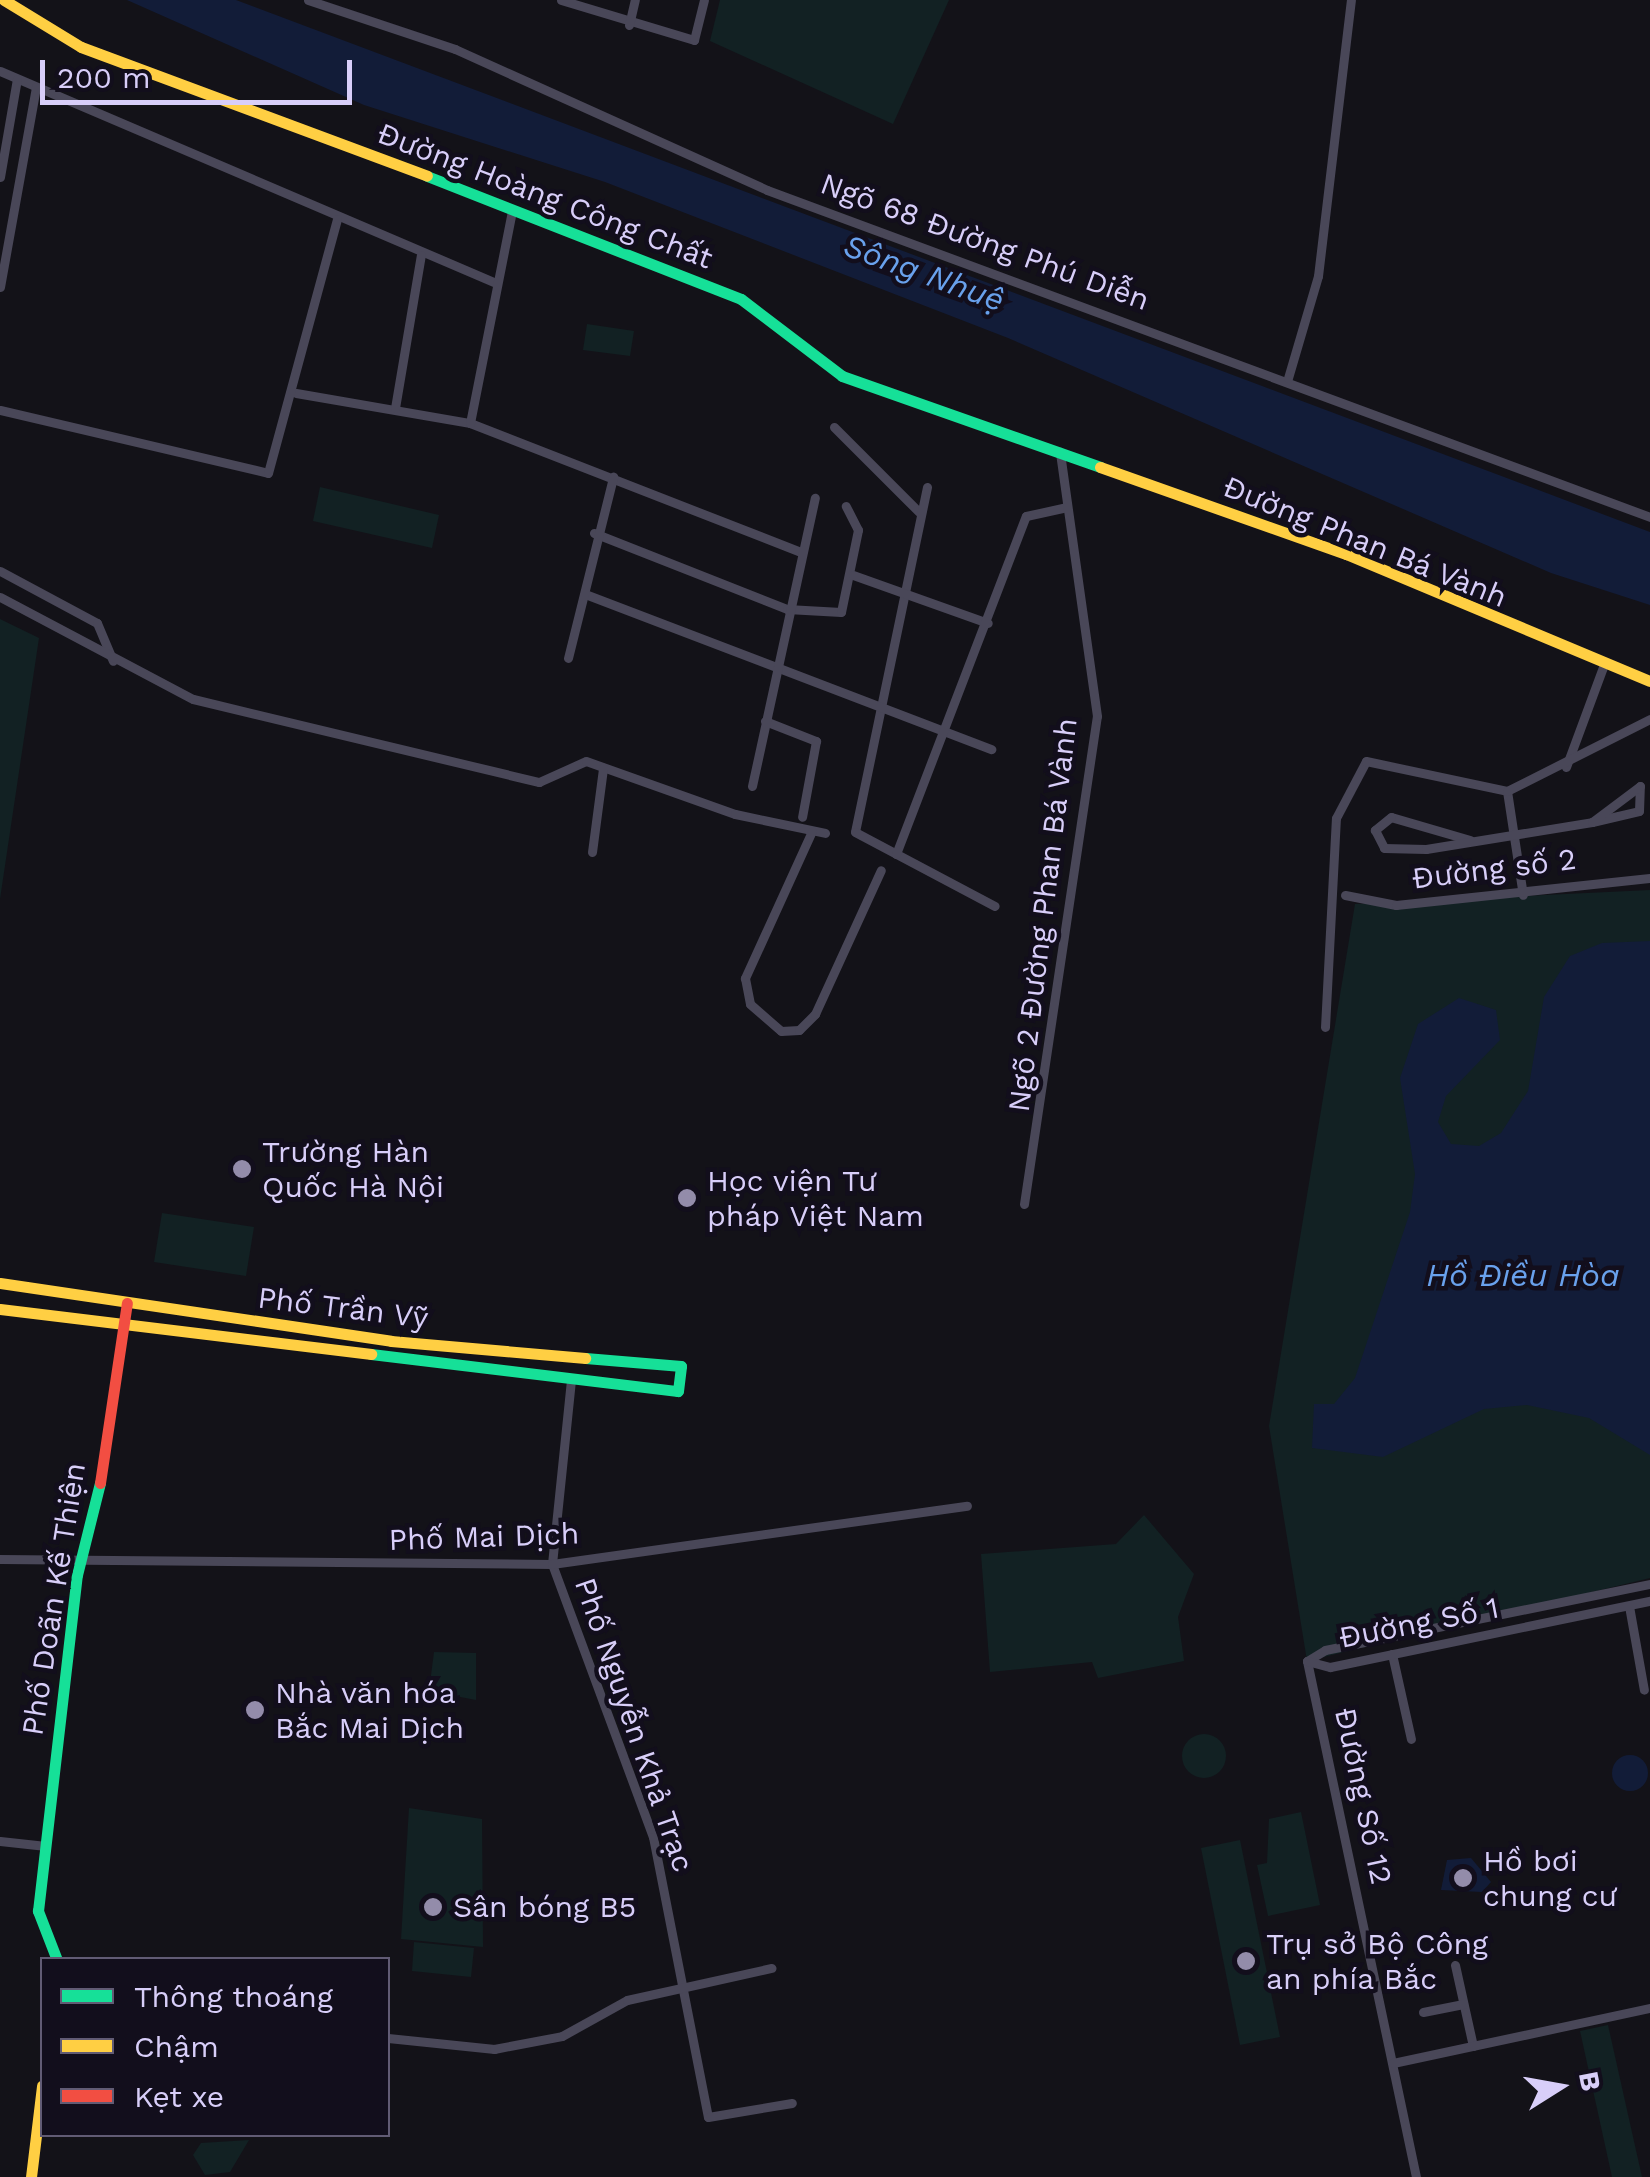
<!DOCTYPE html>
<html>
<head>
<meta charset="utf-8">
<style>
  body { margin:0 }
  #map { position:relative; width:1650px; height:2177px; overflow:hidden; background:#131218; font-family:"Work Sans",sans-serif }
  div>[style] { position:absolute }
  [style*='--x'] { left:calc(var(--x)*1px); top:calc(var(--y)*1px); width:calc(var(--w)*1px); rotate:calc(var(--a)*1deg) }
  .green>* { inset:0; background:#122123 }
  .round { border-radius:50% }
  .water>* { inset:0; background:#121c38 }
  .street>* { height:9px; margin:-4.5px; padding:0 4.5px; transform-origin:4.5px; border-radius:4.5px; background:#494758 }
  .fast>* { height:11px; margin:-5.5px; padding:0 5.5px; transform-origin:5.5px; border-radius:5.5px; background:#16e098 }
  .slow>* { height:11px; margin:-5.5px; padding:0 5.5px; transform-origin:5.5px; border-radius:5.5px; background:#ffcf43 }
  .jam>* { height:11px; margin:-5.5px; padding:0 5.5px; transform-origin:5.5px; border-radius:5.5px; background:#f24e42 }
  .dots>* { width:28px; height:28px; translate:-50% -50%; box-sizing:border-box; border:5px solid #120e1c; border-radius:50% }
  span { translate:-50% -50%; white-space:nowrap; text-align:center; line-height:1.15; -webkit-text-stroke:9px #120e1c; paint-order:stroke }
  .street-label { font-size:30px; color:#d8cef9 }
  .poi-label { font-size:30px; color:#d8cef9 }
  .left { translate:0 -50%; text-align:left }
  .water-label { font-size:32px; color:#69a1ec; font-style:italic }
  .legend { position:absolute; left:40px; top:1957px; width:350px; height:180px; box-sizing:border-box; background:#120e1c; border:2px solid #615b74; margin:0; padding:12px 18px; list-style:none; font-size:30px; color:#d8cef9 }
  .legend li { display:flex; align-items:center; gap:20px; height:50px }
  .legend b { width:50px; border:2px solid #615b74 }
  .north { position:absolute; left:1510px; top:2037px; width:100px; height:100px; -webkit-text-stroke:8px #120e1c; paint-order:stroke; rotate:79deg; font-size:28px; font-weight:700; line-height:40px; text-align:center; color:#d8cef9 }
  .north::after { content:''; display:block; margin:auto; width:35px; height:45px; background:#d8cef9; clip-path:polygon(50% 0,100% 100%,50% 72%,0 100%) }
  .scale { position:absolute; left:40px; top:60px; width:312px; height:45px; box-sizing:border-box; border:5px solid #d8cef9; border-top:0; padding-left:12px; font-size:30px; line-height:35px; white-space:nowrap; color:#d8cef9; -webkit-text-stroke:8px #120e1c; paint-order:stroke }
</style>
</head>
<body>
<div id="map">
  <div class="green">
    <i style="clip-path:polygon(720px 0,949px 0,893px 124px,710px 41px)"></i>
    <i style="clip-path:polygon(587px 324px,634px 331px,630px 356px,583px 350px)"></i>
    <i style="clip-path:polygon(320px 487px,439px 515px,432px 548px,313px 521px)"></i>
    <i style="clip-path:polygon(0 619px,39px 638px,0 899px)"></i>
    <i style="clip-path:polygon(1650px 890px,1650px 1578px,1307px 1661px,1269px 1426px,1355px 904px)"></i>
    <i style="clip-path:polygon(162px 1213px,254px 1227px,246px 1276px,154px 1262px)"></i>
    <i style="clip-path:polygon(1144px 1515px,1194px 1574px,1178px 1617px,1184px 1661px,1098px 1678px,1092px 1662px,990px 1672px,981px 1554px,1116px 1544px)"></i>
    <i style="clip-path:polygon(434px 1652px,476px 1653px,476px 1700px,429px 1691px)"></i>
    <i class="round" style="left:1182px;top:1734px;width:44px;height:44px"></i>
    <i style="clip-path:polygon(409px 1808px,482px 1819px,483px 1947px,401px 1939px)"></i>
    <i style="clip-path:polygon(1301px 1812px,1320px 1905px,1268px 1916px,1257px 1865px,1267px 1863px,1269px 1819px)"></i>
    <i style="clip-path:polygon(1240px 1840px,1280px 2037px,1240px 2045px,1201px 1848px)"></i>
    <i style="clip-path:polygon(414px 1942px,474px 1948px,471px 1977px,412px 1971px)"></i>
    <i style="clip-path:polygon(1608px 2025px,1642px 2177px,1612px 2177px,1580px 2031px)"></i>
    <i style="clip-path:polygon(249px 2140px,230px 2172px,205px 2175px,193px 2155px,201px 2143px)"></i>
  </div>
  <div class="water">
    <i style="clip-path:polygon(127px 0,236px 0,1650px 532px,1650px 605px,1551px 573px,1008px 338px,605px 182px,364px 105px)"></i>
    <i style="clip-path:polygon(1650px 941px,1650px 1455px,1589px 1418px,1527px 1405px,1484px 1409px,1383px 1457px,1312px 1448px,1314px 1404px,1334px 1404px,1355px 1378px,1410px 1212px,1415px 1174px,1400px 1078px,1418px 1024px,1459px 998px,1496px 1010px,1500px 1040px,1446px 1096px,1438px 1122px,1451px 1144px,1479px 1146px,1501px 1133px,1528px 1091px,1544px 997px,1570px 956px,1602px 943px)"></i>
    <i class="round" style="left:1612px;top:1755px;width:36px;height:36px"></i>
    <i style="clip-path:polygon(1471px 1858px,1491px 1882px,1482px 1892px,1441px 1890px,1447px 1860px)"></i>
  </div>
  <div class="street">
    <i style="--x:308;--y:0;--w:155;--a:18.4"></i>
    <i style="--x:455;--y:49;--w:342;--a:24.3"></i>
    <i style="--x:767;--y:190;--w:942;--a:20.32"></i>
    <i style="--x:561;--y:0;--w:139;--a:16.7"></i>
    <i style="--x:694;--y:40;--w:41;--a:-76"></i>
    <i style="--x:629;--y:25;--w:26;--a:-77"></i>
    <i style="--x:0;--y:71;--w:539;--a:23.14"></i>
    <i style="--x:0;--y:177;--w:99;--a:-80.2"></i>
    <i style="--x:0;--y:287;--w:203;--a:-79.8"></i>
    <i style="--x:1288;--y:378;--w:106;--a:-73.6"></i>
    <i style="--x:1318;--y:276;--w:278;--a:-83.2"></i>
    <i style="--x:296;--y:393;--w:177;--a:9.8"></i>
    <i style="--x:470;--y:423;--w:355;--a:21.3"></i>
    <i style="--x:395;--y:408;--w:155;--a:-80.4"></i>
    <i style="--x:0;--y:410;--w:275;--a:13.2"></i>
    <i style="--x:268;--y:473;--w:263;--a:-74.8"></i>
    <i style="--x:470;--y:423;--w:216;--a:-78.8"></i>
    <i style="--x:834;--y:427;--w:120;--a:45"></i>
    <i style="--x:927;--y:487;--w:352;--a:101.8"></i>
    <i style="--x:855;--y:832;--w:158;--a:27.9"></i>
    <i style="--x:594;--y:533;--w:207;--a:21.5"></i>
    <i style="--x:787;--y:609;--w:54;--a:3.2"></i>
    <i style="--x:841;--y:612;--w:84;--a:-78.3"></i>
    <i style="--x:858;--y:530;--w:27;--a:-117"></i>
    <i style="--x:0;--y:571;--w:110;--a:28.2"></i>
    <i style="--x:97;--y:623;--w:41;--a:67.2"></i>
    <i style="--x:853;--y:575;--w:143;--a:19.6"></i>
    <i style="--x:585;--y:594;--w:435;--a:20.9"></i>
    <i style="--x:0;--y:597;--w:218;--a:27.9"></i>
    <i style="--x:193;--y:699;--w:356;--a:13.5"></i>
    <i style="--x:539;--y:782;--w:51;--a:-24.1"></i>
    <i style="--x:586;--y:761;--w:158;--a:19.6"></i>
    <i style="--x:735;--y:814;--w:92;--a:11.9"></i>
    <i style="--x:568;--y:658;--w:187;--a:-76"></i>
    <i style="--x:765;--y:721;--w:55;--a:21.4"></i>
    <i style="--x:816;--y:741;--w:77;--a:100.4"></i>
    <i style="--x:1566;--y:767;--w:110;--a:-69.7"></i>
    <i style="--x:752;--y:786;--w:295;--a:-77.7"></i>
    <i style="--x:1507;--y:791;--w:105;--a:81.3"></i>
    <i style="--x:812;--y:831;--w:162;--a:114.5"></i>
    <i style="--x:745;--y:978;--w:26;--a:79"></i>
    <i style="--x:750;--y:1004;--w:41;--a:41.1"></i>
    <i style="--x:781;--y:1031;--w:18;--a:-3"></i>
    <i style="--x:799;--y:1030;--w:23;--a:-45"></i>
    <i style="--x:815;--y:1014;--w:158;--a:-65.4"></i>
    <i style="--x:1470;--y:840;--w:82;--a:-163.8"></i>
    <i style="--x:1391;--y:817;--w:21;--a:141"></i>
    <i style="--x:1375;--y:830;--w:20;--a:63"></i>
    <i style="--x:1384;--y:848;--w:42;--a:1.4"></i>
    <i style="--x:1426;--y:849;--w:168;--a:-9.2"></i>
    <i style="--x:1592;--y:822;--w:48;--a:-13.2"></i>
    <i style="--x:1639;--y:811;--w:25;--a:-88"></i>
    <i style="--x:1640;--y:786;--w:60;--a:143.1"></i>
    <i style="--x:592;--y:852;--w:85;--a:-82.5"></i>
    <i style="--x:896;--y:854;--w:362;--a:-69"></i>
    <i style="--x:1026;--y:516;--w:42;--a:-12.4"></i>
    <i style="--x:1345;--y:895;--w:52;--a:11.1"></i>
    <i style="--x:1396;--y:905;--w:255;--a:-6.1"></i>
    <i style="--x:1325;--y:1027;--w:209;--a:-87"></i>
    <i style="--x:1336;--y:818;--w:64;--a:-62.2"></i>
    <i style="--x:1366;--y:761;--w:144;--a:12"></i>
    <i style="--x:1507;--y:791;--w:160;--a:-26.7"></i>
    <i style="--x:1024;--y:1204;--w:493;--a:-81.5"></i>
    <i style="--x:1097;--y:716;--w:267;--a:-98"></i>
    <i style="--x:571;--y:1380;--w:185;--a:95.9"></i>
    <i style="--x:552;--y:1564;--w:291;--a:69.7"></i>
    <i style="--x:653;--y:1837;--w:285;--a:78.9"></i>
    <i style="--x:708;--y:2117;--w:85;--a:-9.5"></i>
    <i style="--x:0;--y:1559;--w:552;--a:0.52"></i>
    <i style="--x:552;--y:1564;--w:419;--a:-8"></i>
    <i style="--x:1629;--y:1606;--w:85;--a:79.9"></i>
    <i style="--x:1392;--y:1654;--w:87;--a:77.4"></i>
    <i style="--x:1307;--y:1661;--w:527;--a:78.07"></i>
    <i style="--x:1307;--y:1661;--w:21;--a:-31"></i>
    <i style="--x:1325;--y:1650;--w:332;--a:-11.5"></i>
    <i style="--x:1307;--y:1661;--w:24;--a:15"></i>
    <i style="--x:1330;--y:1667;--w:327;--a:-11.7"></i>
    <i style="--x:0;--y:1841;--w:46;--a:6.2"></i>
    <i style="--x:1455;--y:1965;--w:83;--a:77.5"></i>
    <i style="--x:1423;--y:2012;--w:41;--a:-11.3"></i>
    <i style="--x:388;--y:2038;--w:107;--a:5.9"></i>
    <i style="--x:494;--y:2049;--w:69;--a:-10.8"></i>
    <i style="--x:562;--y:2036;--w:74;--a:-29"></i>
    <i style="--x:627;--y:2000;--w:148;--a:-12.5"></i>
    <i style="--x:1393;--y:2063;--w:263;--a:-12.1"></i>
  </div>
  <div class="fast">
    <i style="--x:427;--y:176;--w:337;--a:21.4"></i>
    <i style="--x:741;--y:299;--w:127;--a:37.3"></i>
    <i style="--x:842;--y:376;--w:274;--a:19.4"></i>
    <i style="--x:371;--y:1354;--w:309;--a:6.9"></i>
    <i style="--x:678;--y:1391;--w:25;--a:-83"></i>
    <i style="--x:681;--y:1366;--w:96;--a:-175.2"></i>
    <i style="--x:57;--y:1960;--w:53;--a:-111.2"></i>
    <i style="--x:38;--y:1911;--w:338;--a:-83.4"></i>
    <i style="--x:77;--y:1575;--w:95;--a:-76"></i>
  </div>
  <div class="slow">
    <i style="--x:4;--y:0;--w:90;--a:31.4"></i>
    <i style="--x:81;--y:47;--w:369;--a:20.4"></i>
    <i style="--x:1100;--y:467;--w:261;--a:19.5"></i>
    <i style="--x:1346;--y:554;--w:329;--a:22.7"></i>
    <i style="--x:0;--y:1283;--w:395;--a:8.4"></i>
    <i style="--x:391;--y:1341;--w:195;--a:5"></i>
    <i style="--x:0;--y:1309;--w:374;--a:6.9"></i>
    <i style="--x:31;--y:2177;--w:92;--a:-83.1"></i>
  </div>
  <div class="jam">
    <i style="--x:100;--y:1483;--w:182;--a:-81.5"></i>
  </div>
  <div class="dots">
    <i style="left:242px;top:1169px;background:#938caa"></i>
    <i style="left:687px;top:1198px;background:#938caa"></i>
    <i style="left:255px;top:1710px;background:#938caa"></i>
    <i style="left:1463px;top:1878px;background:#938caa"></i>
    <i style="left:433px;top:1907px;background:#938caa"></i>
    <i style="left:1246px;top:1961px;background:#938caa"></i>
  </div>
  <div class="street-label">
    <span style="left:545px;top:196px;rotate:21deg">Đường Hoàng Công Chất</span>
    <span style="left:985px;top:242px;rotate:20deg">Ngõ 68 Đường Phú Diễn</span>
    <span style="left:1365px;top:542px;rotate:22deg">Đường Phan Bá Vành</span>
    <span style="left:1494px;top:869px;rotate:-7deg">Đường số 2</span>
    <span style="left:1043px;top:915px;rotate:-83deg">Ngõ 2 Đường Phan Bá Vành</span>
    <span style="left:343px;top:1308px;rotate:7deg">Phố Trần Vỹ</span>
    <span style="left:484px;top:1537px;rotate:-2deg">Phố Mai Dịch</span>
    <span style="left:54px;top:1599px;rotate:-81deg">Phố Doãn Kế Thiện</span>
    <span style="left:1419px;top:1623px;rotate:-11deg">Đường Số 1</span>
    <span style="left:634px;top:1725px;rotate:71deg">Phố Nguyễn Khả Trạc</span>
    <span style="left:1363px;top:1796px;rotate:78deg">Đường Số 12</span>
  </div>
  <div class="poi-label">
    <span class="left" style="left:262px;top:1169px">Trường Hàn<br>Quốc Hà Nội</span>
    <span class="left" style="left:707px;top:1198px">Học viện Tư<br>pháp Việt Nam</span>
    <span class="left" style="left:275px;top:1710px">Nhà văn hóa<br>Bắc Mai Dịch</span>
    <span class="left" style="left:1483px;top:1878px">Hồ bơi<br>chung cư</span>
    <span class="left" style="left:453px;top:1907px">Sân bóng B5</span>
    <span class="left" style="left:1266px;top:1961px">Trụ sở Bộ Công<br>an phía Bắc</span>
  </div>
  <div class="water-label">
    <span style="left:924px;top:273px;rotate:20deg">Sông Nhuệ</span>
    <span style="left:1523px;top:1275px">Hồ Điều Hòa</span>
  </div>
  <ul class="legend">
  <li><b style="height:12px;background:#16e098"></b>Thông thoáng</li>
  <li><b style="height:12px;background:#ffcf43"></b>Chậm</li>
  <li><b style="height:12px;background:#f24e42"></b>Kẹt xe</li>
  </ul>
  <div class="north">B</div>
  <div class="scale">200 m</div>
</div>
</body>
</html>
